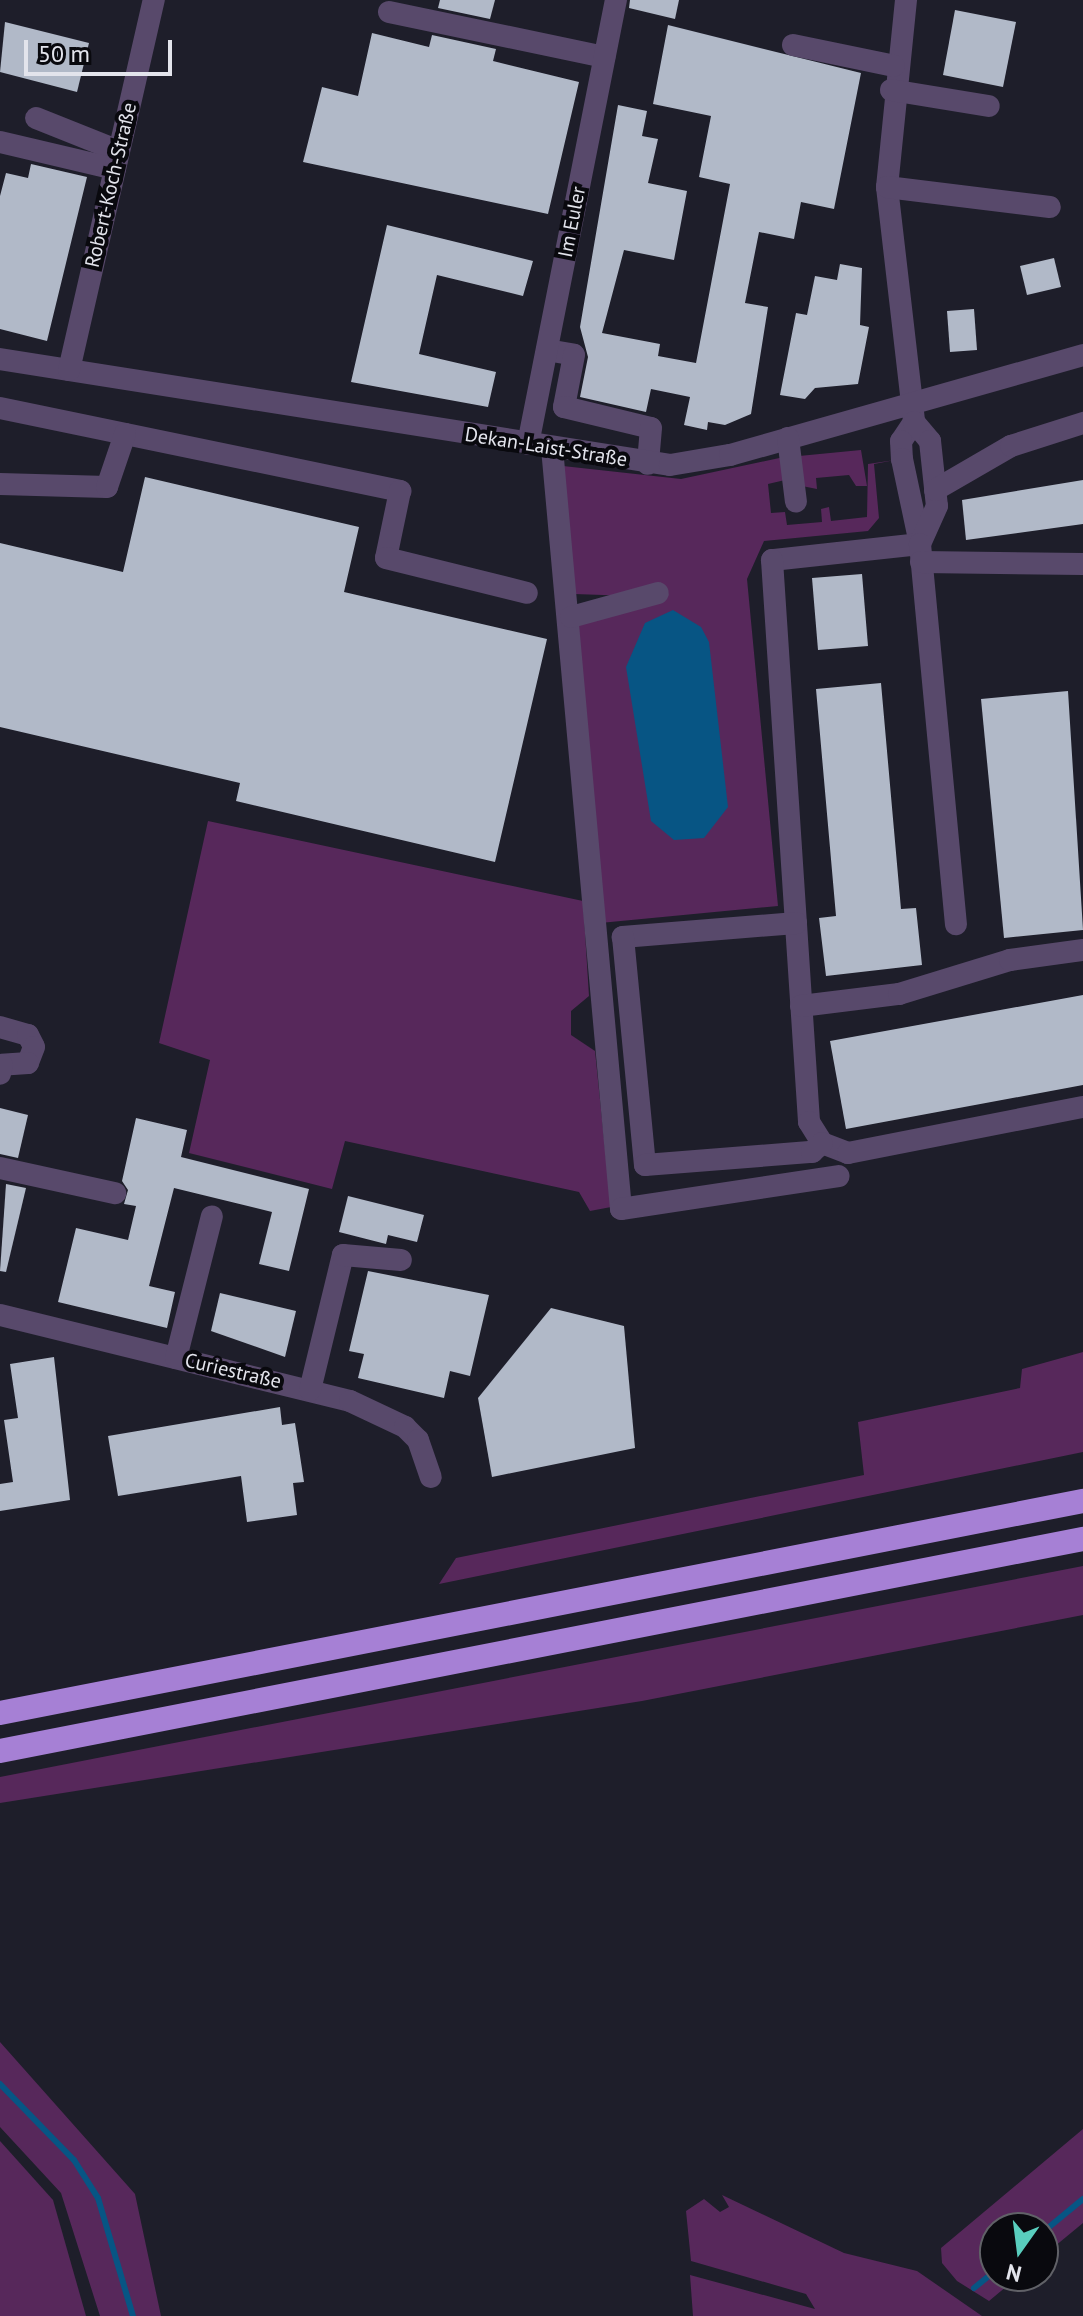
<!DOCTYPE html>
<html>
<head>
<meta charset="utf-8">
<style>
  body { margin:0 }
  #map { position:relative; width:1083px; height:2316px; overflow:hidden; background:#1e1e2a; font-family:"PT Sans",sans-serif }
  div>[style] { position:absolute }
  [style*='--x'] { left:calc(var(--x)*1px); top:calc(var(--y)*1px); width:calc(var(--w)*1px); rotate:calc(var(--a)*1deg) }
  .green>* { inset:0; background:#57285b }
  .water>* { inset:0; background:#075584 }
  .stream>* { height:6px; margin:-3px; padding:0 3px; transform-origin:3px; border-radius:3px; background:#075584 }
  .building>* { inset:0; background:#b1b9c8 }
  .minor>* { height:22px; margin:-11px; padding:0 11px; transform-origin:11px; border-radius:11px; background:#58496b }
  .highway>* { height:24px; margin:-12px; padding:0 12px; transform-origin:12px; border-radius:12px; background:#a680d5 }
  span { translate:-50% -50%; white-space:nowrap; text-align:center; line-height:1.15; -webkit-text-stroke:8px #09090e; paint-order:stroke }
  .street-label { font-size:20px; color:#e3e4ec }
  .north { position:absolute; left:979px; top:2212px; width:80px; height:80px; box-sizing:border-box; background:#09090e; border:2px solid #606167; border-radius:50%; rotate:194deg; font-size:22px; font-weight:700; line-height:32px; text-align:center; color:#e3e4ec }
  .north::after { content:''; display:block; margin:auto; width:28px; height:36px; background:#59cebe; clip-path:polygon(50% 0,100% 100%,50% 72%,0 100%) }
  .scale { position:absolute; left:24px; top:40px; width:148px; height:36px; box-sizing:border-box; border:4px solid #e3e4ec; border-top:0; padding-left:10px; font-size:24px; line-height:28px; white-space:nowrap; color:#e3e4ec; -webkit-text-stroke:6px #09090e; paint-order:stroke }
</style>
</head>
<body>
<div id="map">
  <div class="green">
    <i style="clip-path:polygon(861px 450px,867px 486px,856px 486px,849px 475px,816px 478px,817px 489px,802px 486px,799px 456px)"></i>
    <i style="clip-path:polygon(784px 457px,785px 480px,768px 484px,771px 513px,785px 512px,787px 525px,822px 522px,821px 509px,829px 507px,831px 521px,867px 517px,868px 464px,895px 460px,874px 464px,879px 518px,868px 531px,764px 541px,747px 579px,778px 906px,600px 923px,578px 620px,633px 596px,574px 594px,563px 466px,681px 479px)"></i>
    <i style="clip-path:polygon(208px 821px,583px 901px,589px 996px,571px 1011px,571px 1035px,595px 1051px,611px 1207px,590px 1211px,579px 1192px,345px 1141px,332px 1189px,189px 1153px,210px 1060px,159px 1043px)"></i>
    <i style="clip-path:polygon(1083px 1352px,1083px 1452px,439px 1584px,456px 1558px,864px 1475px,858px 1422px,1020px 1388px,1022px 1369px)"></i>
    <i style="clip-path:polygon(1083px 1566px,1083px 1615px,642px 1701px,0 1803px,0 1777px)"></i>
    <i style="clip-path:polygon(0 2042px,135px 2194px,161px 2316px,100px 2316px,61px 2193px,0 2127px)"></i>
    <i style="clip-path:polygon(1083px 2129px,1083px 2223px,1043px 2256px,1043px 2228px,995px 2228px,995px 2276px,1019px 2276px,989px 2301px,957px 2281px,942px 2263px,941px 2248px)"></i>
    <i style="clip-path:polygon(0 2141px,53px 2200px,86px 2316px,0 2316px)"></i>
    <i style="clip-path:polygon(722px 2195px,844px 2253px,917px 2271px,982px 2316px,693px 2316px,690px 2275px,815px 2309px,806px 2294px,691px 2261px,686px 2211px,704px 2199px,720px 2212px,729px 2207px)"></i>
  </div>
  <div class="water">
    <i style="clip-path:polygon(673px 610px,701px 627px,709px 642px,728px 807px,704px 838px,674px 840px,651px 821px,626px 667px,645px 623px)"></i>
  </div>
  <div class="stream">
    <i style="--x:0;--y:2084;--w:106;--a:45.8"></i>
    <i style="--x:74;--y:2160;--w:45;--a:57.7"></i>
    <i style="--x:98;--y:2198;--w:123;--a:73.5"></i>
    <i style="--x:1043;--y:2232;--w:52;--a:-39.5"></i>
    <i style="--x:974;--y:2288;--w:27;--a:-39"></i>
  </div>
  <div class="building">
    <i style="clip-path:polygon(440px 0,495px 0,490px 19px,438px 8px)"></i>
    <i style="clip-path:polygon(630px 0,679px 0,675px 19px,629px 8px)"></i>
    <i style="clip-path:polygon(955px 10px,1016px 22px,1003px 87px,943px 75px)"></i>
    <i style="clip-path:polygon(5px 22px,89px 43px,77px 92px,0 72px)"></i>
    <i style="clip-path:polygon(668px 25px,861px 73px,834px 209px,801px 202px,794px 239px,759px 232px,745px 303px,768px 307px,751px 414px,725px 425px,708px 422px,707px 430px,684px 425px,690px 397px,651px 389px,646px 412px,580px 397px,588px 357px,580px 327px,618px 105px,647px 111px,642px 136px,658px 139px,648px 183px,687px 191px,674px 260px,624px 250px,602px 333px,660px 344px,658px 356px,696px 363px,730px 184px,699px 177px,711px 116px,653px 104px)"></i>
    <i style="clip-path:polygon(372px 33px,429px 47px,432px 35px,496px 49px,493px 61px,579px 82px,548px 214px,303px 162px,322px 87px,358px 96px)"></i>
    <i style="clip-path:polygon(31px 164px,87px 177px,47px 341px,0 329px,0 196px,6px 173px,28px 178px)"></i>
    <i style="clip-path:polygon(387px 225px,533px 261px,523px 296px,437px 275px,419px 354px,496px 372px,488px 407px,351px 382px)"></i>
    <i style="clip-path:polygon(1054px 258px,1061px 287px,1027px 295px,1020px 266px)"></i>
    <i style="clip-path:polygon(840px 264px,862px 268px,860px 325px,869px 327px,858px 384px,815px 388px,805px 399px,780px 395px,796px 313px,807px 315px,815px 276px,837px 280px)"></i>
    <i style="clip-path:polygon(974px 309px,977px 350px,950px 352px,947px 311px)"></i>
    <i style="clip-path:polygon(145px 477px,359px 527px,344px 592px,547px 639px,495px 862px,236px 801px,240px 783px,0 727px,0 543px,123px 572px)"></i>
    <i style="clip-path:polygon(1083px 480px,1083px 524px,966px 540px,962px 500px)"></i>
    <i style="clip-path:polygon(862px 574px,868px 646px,818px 650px,812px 578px)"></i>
    <i style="clip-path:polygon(881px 683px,901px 909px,916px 908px,922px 965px,826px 976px,819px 918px,836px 916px,816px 689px)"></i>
    <i style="clip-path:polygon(1068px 691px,1083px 930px,1004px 938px,981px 699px)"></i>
    <i style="clip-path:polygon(1083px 995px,1083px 1085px,846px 1129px,830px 1041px)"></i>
    <i style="clip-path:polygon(0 1108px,28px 1115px,18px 1158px,0 1154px)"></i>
    <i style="clip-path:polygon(136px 1118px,187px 1130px,181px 1157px,309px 1189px,289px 1271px,259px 1264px,272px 1212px,174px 1188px,149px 1286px,175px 1292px,167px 1328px,58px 1302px,76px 1228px,128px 1240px,136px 1206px,124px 1204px,128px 1190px,122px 1181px)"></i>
    <i style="clip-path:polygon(6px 1184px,26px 1188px,6px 1272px,0 1271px)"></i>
    <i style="clip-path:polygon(348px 1196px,424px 1215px,417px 1242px,388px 1235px,386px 1244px,339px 1232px)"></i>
    <i style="clip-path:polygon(368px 1271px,489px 1295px,470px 1376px,450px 1371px,444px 1398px,358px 1378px,364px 1354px,349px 1351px)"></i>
    <i style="clip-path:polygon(220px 1293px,296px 1311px,285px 1357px,211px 1331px)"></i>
    <i style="clip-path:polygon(551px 1308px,624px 1326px,635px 1448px,492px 1477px,478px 1398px)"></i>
    <i style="clip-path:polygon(54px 1357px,70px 1500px,0 1511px,0 1484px,13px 1482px,4px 1420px,18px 1418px,10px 1364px)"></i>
    <i style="clip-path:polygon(280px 1407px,282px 1425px,295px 1423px,304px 1482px,293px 1483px,297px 1515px,247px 1522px,241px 1476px,118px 1496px,108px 1436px)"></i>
  </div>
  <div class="minor">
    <i style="--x:906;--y:0;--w:188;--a:95.8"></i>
    <i style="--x:887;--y:187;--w:237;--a:83.4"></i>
    <i style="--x:914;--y:422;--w:23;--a:124"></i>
    <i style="--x:901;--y:441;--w:18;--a:87"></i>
    <i style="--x:902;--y:459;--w:87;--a:78"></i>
    <i style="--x:920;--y:544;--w:149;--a:173.8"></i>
    <i style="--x:772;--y:560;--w:563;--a:86.23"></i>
    <i style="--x:809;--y:1122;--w:25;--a:58"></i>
    <i style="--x:822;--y:1143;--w:28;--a:21"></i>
    <i style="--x:848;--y:1153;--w:239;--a:-11.1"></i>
    <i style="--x:389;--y:12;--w:220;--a:11.8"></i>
    <i style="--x:793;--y:45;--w:103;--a:11.7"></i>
    <i style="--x:891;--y:90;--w:99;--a:9.3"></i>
    <i style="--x:36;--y:118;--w:89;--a:21.7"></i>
    <i style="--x:0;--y:142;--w:118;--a:13.2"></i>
    <i style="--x:887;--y:187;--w:164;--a:7"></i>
    <i style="--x:547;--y:350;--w:27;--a:10"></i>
    <i style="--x:574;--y:355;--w:53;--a:100.9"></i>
    <i style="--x:564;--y:407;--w:89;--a:13.6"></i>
    <i style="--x:651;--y:428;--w:36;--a:95"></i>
    <i style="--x:0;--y:359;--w:678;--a:8.99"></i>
    <i style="--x:670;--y:465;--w:61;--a:-9.5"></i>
    <i style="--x:730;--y:455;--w:367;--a:-15.8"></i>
    <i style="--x:69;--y:370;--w:380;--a:-77.1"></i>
    <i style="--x:0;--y:408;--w:409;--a:11.7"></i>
    <i style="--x:400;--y:491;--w:68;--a:101.8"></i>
    <i style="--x:386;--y:558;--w:145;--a:13.9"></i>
    <i style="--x:914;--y:422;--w:25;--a:50"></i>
    <i style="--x:930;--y:441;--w:65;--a:83.9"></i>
    <i style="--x:937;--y:506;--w:42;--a:114.1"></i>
    <i style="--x:920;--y:544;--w:382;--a:84.6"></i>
    <i style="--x:788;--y:438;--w:64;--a:82.9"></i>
    <i style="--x:528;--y:444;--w:453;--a:-78.8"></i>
    <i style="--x:552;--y:448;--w:764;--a:84.82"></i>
    <i style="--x:621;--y:1209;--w:220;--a:-8.6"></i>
    <i style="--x:0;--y:484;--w:107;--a:1.6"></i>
    <i style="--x:107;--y:487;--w:56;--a:-71.2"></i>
    <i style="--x:935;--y:490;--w:88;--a:-30.1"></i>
    <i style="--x:1011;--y:446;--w:76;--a:-17.7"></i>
    <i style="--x:921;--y:562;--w:162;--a:0.7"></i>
    <i style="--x:571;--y:617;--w:90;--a:-15.4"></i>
    <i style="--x:796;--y:923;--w:174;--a:175.4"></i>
    <i style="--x:623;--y:937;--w:229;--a:84.5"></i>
    <i style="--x:645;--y:1165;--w:168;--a:-4.5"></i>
    <i style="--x:812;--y:1152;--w:13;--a:-42"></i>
    <i style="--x:801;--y:1006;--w:99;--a:-7"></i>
    <i style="--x:899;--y:994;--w:116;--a:-17"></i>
    <i style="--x:1010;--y:960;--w:74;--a:-7.8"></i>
    <i style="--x:0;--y:1027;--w:29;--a:16"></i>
    <i style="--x:28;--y:1035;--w:13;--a:63"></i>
    <i style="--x:34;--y:1047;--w:17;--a:111"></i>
    <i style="--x:28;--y:1063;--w:26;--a:176"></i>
    <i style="--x:2;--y:1065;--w:9;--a:103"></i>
    <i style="--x:0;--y:1168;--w:118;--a:12.3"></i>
    <i style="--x:0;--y:1315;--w:360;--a:13.8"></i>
    <i style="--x:350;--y:1401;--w:61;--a:25.3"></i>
    <i style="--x:405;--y:1427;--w:18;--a:45"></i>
    <i style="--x:418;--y:1440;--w:39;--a:71"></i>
    <i style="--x:176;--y:1358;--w:146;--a:-75.8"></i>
    <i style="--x:310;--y:1390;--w:139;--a:-76.3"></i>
    <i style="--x:343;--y:1255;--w:58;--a:4.9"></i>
  </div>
  <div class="highway">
    <i style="--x:0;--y:1713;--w:1104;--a:-11.08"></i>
    <i style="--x:0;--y:1751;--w:1104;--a:-11.08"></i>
  </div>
  <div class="street-label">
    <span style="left:111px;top:185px;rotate:-77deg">Robert-Koch-Straße</span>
    <span style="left:572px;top:222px;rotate:-79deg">Im Euler</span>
    <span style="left:546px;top:447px;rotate:9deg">Dekan-Laist-Straße</span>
    <span style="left:233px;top:1371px;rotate:13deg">Curiestraße</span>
  </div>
  <div class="north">N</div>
  <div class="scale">50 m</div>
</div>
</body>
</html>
